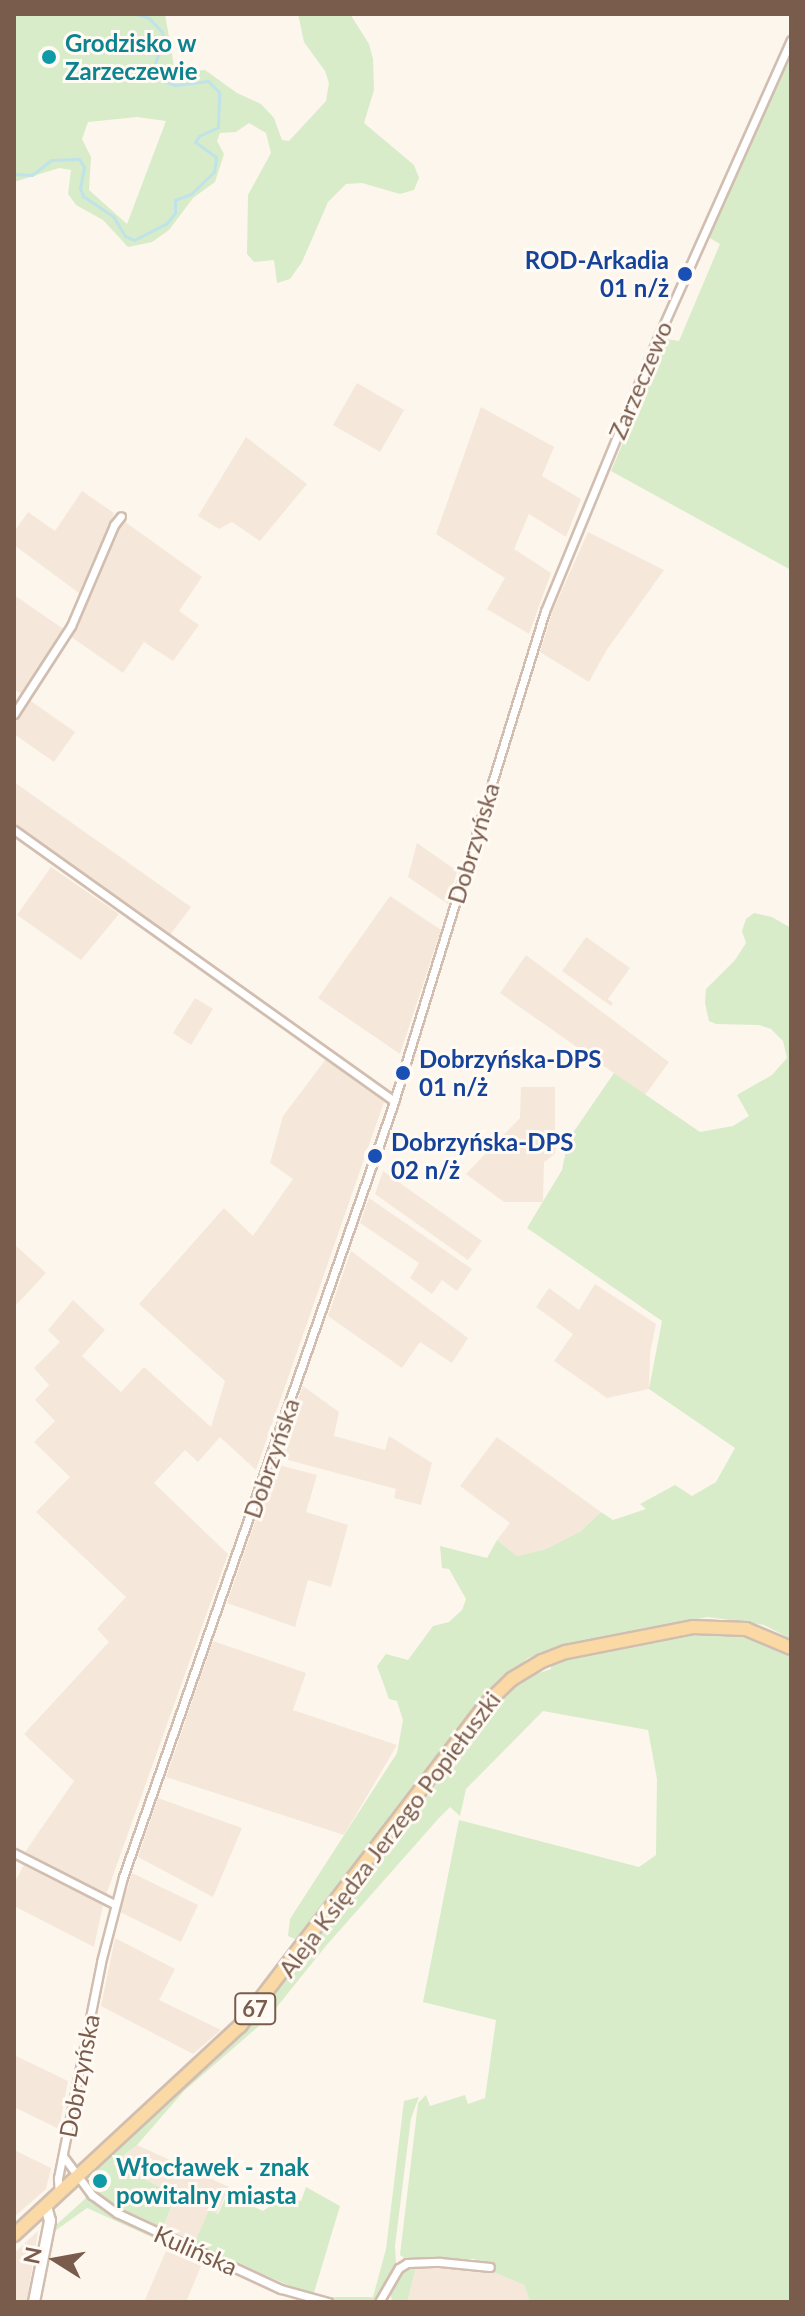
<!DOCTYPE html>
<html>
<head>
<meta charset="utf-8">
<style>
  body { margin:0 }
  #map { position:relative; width:805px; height:2316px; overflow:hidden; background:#fdf6ec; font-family:Lato,sans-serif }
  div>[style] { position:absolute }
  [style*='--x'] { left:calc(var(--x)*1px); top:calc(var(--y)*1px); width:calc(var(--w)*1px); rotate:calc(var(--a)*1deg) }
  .residential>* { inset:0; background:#f5e8da }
  .green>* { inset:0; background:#d8ecc9 }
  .stream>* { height:3px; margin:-1.5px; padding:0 1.5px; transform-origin:1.5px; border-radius:1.5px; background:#bfe3e8 }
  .roads { filter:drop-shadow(2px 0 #d1beb0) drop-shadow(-2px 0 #d1beb0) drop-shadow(0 2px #d1beb0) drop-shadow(0 -2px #d1beb0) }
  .street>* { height:7px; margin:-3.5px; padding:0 3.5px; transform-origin:3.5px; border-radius:3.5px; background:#fff }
  .secondary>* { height:10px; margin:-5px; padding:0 5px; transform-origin:5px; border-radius:5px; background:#fff }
  .primary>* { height:12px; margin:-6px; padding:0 6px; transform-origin:6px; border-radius:6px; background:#fbd9a5 }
  .dots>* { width:22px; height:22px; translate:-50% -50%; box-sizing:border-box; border:4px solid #fffaf3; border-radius:50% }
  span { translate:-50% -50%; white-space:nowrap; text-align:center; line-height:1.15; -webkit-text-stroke:6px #fffaf3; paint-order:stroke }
  .shield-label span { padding:2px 6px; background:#fffaf3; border:2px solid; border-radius:6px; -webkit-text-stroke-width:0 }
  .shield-label { font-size:22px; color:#7a5c4d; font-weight:700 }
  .culture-label { font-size:24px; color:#0d838f; font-weight:700 }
  .left { translate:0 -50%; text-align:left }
  .transit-label { font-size:24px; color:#164399; font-weight:700 }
  .right { translate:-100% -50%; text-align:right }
  .street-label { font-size:24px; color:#7a5c4d }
  .frame { position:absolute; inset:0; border:16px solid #7a5c4d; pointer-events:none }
  .north { position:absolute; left:16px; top:2220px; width:80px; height:80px; -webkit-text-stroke:6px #fffaf3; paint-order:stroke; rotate:281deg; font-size:22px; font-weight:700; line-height:32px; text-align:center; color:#7a5c4d }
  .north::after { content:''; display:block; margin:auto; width:28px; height:36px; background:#7a5c4d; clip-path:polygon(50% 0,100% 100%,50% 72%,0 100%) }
</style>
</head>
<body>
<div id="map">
  <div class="residential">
    <i style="clip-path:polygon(357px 383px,404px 410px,380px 452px,333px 425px)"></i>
    <i style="clip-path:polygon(481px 407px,554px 447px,542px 476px,581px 499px,566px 537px,529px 514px,514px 549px,551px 573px,529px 634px,487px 609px,505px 578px,436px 534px)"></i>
    <i style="clip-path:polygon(246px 437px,307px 484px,260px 541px,232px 522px,219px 529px,198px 516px)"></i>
    <i style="clip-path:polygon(82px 491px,114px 513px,83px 596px,14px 545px,14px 532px,28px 512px,55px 531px)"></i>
    <i style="clip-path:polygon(121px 519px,202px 577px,179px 611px,199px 625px,173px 661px,144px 642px,123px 673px,70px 636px)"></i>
    <i style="clip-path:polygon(588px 532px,664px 570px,606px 651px,589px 682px,540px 652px,553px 610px)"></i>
    <i style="clip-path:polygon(14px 595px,65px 630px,21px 694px,14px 689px)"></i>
    <i style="clip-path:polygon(28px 699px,75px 732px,54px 762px,14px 734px,14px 718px)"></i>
    <i style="clip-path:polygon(14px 782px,191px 907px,170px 935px,14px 824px)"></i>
    <i style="clip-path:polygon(417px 843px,457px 871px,448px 904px,408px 877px)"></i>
    <i style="clip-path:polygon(51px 867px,119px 914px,81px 960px,17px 915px)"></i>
    <i style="clip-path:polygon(390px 896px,441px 930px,400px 1054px,318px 998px)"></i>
    <i style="clip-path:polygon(586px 937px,630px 968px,608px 999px,613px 1003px,611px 1006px,562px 971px)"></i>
    <i style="clip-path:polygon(526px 955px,669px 1062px,645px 1095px,500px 993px)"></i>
    <i style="clip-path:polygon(195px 998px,213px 1009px,191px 1045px,173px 1033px)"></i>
    <i style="clip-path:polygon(326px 1059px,384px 1102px,256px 1470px,220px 1437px,198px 1462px,185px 1450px,154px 1483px,228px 1554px,106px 1895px,25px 1852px,74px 1781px,24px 1734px,109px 1642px,97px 1629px,126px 1597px,36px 1512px,70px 1477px,34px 1442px,55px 1421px,35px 1400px,49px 1385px,34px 1368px,60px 1342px,48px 1330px,73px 1300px,105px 1330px,82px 1356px,121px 1392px,144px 1367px,211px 1427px,225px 1381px,139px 1304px,224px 1208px,253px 1236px,293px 1179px,270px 1163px,283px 1116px)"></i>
    <i style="clip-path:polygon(521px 1087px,555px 1087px,555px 1154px,544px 1162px,543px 1202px,504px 1202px,466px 1174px,520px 1118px)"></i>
    <i style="clip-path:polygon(383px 1171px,482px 1241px,468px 1260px,375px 1194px)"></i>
    <i style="clip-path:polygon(369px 1198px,472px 1269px,457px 1291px,442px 1280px,432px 1294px,410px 1278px,419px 1263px,360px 1223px)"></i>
    <i style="clip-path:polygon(14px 1244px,46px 1273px,17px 1304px,14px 1301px)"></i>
    <i style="clip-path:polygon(351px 1251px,468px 1338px,452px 1363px,420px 1342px,402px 1368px,328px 1316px)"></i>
    <i style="clip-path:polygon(595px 1284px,656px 1324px,650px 1353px,649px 1389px,607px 1398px,554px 1361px,573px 1334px,536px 1307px,549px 1288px,579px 1310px)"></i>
    <i style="clip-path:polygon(303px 1386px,339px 1412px,334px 1436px,385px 1450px,389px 1436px,432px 1463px,421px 1505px,394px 1498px,396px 1489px,277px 1457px)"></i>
    <i style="clip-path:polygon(497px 1437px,601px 1512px,581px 1531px,546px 1549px,517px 1556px,497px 1540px,510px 1523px,460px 1486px)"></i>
    <i style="clip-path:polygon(275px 1464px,317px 1475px,306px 1512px,348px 1525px,331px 1587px,308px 1580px,295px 1627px,227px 1603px)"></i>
    <i style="clip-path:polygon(213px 1641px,306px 1673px,293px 1710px,397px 1745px,344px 1835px,166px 1777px)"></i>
    <i style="clip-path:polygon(158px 1798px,242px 1828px,213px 1897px,138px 1857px)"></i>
    <i style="clip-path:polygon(24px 1865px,103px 1905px,94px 1947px,14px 1906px,14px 1883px)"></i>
    <i style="clip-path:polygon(132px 1873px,198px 1905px,181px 1942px,120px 1912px)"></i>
    <i style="clip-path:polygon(115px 1938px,175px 1969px,159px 2000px,221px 2030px,193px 2054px,101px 2006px)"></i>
    <i style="clip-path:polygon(14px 2055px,68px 2081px,59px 2129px,14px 2107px)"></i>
    <i style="clip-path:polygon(137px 2145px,229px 2187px,217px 2214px,209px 2211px,194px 2244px,162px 2230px,176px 2195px,113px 2165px)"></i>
    <i style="clip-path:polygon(14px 2150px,51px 2168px,46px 2189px,14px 2217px)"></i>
    <i style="clip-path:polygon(38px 2231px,27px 2302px,14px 2302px,14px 2253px)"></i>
    <i style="clip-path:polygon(166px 2251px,201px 2266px,186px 2302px,144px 2302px)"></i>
    <i style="clip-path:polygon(417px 2264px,484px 2268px,524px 2285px,530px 2302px,407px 2302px)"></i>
  </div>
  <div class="green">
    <i style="clip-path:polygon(evenodd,14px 14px,165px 14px,174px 66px,181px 72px,205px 70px,237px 93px,261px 104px,274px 118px,282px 140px,289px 141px,326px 101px,329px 83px,325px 71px,304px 42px,298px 14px,350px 14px,369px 44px,373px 59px,374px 90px,364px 123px,414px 165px,419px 178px,414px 190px,400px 194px,362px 183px,346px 184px,328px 202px,302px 262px,290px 279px,277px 283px,274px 260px,254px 262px,247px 254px,248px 195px,271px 153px,266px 133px,249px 123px,236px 132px,220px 133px,217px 141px,224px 154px,215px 182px,193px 198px,169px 230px,152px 242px,128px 247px,103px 220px,76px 205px,68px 194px,71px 170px,59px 168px,14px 182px,14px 14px,137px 117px,166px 121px,127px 224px,89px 190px,91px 157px,82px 139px,88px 122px,137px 117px)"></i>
    <i style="clip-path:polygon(791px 55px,791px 570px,611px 471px,666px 339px,679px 341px,720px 244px,708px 237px)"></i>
    <i style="clip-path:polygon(754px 913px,772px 917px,791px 928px,791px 1639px,764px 1625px,708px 1617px,567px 1644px,528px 1658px,488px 1692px,302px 1937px,295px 1939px,288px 1936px,290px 1919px,397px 1753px,403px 1720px,397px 1701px,389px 1699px,377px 1666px,386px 1654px,408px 1660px,433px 1626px,449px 1622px,462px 1610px,466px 1599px,449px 1569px,442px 1568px,440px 1546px,487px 1558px,497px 1540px,517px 1556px,546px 1549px,581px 1531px,601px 1512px,613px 1520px,646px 1509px,640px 1504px,675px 1485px,692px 1496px,716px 1482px,735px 1448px,649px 1389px,662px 1321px,527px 1228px,562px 1170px,568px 1140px,614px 1073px,700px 1132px,733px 1126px,749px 1116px,737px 1095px,772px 1075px,787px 1058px,783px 1041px,771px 1029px,759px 1025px,716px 1024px,709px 1021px,705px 1003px,706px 989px,735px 960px,746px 943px,742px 931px,746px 919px)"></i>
    <i style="clip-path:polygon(713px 1631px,755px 1639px,791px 1657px,791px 2302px,530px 2302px,524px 2285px,491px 2271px,492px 2265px,474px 2259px,406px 2259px,400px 2255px,418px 2103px,426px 2095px,430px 2106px,465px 2095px,468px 2104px,485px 2098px,496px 2020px,423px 2002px,459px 1820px,639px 1867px,656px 1855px,657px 1779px,648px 1730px,543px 1711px,466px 1789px,460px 1816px,450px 1807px,439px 1818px,325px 1947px,268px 2018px,184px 2091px,137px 2145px,113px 2164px,176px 2195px,162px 2230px,103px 2200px,93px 2185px,92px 2173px,247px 2030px,507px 1693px,530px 1676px,551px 1669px,551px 1664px,618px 1647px)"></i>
    <i style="clip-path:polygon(419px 2097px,411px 2118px,395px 2246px,396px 2264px,387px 2286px,372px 2302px,338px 2302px,316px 2297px,373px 2297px,386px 2249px,404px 2101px)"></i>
    <i style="clip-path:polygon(306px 2187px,340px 2206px,313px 2296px,194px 2244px,209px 2210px,218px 2214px,227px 2194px,263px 2211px,282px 2198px,301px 2201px)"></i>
    <i style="clip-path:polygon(86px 2192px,122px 2220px,198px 2258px,87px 2208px,55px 2231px,56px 2225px,85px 2199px)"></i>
    <i style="clip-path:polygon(417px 2264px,407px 2302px,392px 2301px,390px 2293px,401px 2270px)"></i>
  </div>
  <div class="stream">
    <i style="--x:14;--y:174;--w:18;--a:3"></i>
    <i style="--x:32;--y:175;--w:24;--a:-38"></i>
    <i style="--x:51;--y:160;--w:28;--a:-2"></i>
    <i style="--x:79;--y:159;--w:9;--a:58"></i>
    <i style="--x:84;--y:167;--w:21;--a:101"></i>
    <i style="--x:80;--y:188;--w:9;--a:69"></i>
    <i style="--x:83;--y:196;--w:36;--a:34"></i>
    <i style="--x:113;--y:216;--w:23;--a:59"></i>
    <i style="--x:125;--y:236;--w:10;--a:24"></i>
    <i style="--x:134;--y:240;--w:36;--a:-27"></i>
    <i style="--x:166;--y:224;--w:14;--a:-51"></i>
    <i style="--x:175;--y:213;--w:13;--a:-90"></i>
    <i style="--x:175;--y:200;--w:17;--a:-21"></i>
    <i style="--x:191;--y:194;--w:32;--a:-44"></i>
    <i style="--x:214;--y:172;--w:15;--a:-82"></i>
    <i style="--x:216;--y:157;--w:26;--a:-144"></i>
    <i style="--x:195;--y:142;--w:7;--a:-56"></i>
    <i style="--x:199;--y:136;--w:21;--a:-25"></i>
    <i style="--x:218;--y:127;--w:35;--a:-88"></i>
    <i style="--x:219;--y:92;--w:16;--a:-135"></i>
    <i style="--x:208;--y:81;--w:34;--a:173"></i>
    <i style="--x:174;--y:85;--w:15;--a:-157"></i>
    <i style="--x:160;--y:79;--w:17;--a:-107"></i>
    <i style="--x:155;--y:63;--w:23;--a:-70"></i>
    <i style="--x:163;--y:41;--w:9;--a:-96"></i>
    <i style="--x:162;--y:32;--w:19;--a:-133"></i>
    <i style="--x:149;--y:18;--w:14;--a:-163"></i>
  </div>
  <div class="roads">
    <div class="street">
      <i style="--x:14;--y:714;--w:105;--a:-57.1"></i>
      <i style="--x:71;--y:626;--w:110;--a:-66.9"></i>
      <i style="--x:114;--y:525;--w:11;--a:-52"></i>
      <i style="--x:14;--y:830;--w:467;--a:35.5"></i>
      <i style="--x:14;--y:1853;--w:112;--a:27"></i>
      <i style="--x:63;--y:2156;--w:49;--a:53.4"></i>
      <i style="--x:92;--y:2195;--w:31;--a:36"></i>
      <i style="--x:117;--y:2213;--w:181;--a:24.9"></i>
      <i style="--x:281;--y:2289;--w:49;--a:15.5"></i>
      <i style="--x:59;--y:2194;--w:16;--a:-94"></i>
      <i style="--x:58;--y:2178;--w:220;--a:-78.7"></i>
      <i style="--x:101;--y:1962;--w:88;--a:-75.5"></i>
      <i style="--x:123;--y:1877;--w:815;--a:-70.72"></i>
      <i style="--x:392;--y:1108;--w:520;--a:-72.89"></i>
      <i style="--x:545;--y:611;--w:299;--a:-67.6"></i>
      <i style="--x:659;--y:335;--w:323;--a:-65.9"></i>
      <i style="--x:379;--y:2302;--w:39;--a:-60"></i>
      <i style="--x:399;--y:2268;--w:9;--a:-32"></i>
      <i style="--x:407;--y:2263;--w:33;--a:-2"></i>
      <i style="--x:440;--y:2262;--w:50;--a:5.7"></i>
    </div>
    <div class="secondary">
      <i style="--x:34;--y:2302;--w:83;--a:-78.8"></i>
      <i style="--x:50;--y:2221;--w:16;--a:-105"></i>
    </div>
    <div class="primary">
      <i style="--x:14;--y:2235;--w:308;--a:-42.8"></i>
      <i style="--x:240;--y:2026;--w:404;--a:-52.6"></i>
      <i style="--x:485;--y:1705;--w:37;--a:-44"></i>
      <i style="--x:512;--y:1679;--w:35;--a:-31"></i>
      <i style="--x:542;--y:1661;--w:26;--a:-21"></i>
      <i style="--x:566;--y:1652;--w:129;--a:-11.1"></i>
      <i style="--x:693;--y:1627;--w:53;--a:2.2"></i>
      <i style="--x:746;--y:1629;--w:49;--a:22.9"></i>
    </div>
  </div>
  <div class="dots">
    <i style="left:49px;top:57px;background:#0f9aa8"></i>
    <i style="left:685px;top:274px;background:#1a4fb4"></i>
    <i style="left:403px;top:1073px;background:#1a4fb4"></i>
    <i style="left:375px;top:1156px;background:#1a4fb4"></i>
    <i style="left:100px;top:2181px;background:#0f9aa8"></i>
  </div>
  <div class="shield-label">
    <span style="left:255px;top:2009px">67</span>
  </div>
  <div class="culture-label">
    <span class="left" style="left:65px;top:57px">Grodzisko w<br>Zarzeczewie</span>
    <span class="left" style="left:116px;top:2181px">Włocławek - znak<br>powitalny miasta</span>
  </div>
  <div class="transit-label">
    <span class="right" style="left:669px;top:274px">ROD-Arkadia<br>01 n/ż</span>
    <span class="left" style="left:419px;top:1073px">Dobrzyńska-DPS<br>01 n/ż</span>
    <span class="left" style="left:391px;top:1156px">Dobrzyńska-DPS<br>02 n/ż</span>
  </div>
  <div class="street-label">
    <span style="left:640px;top:380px;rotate:-67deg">Zarzeczewo</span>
    <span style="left:473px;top:843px;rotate:-73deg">Dobrzyńska</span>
    <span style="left:271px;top:1458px;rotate:-71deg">Dobrzyńska</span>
    <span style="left:389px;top:1834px;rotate:-53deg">Aleja Księdza Jerzego Popiełuszki</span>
    <span style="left:79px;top:2076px;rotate:-79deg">Dobrzyńska</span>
    <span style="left:196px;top:2250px;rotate:24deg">Kulińska</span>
  </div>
  <div class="frame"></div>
  <div class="north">N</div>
</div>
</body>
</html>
